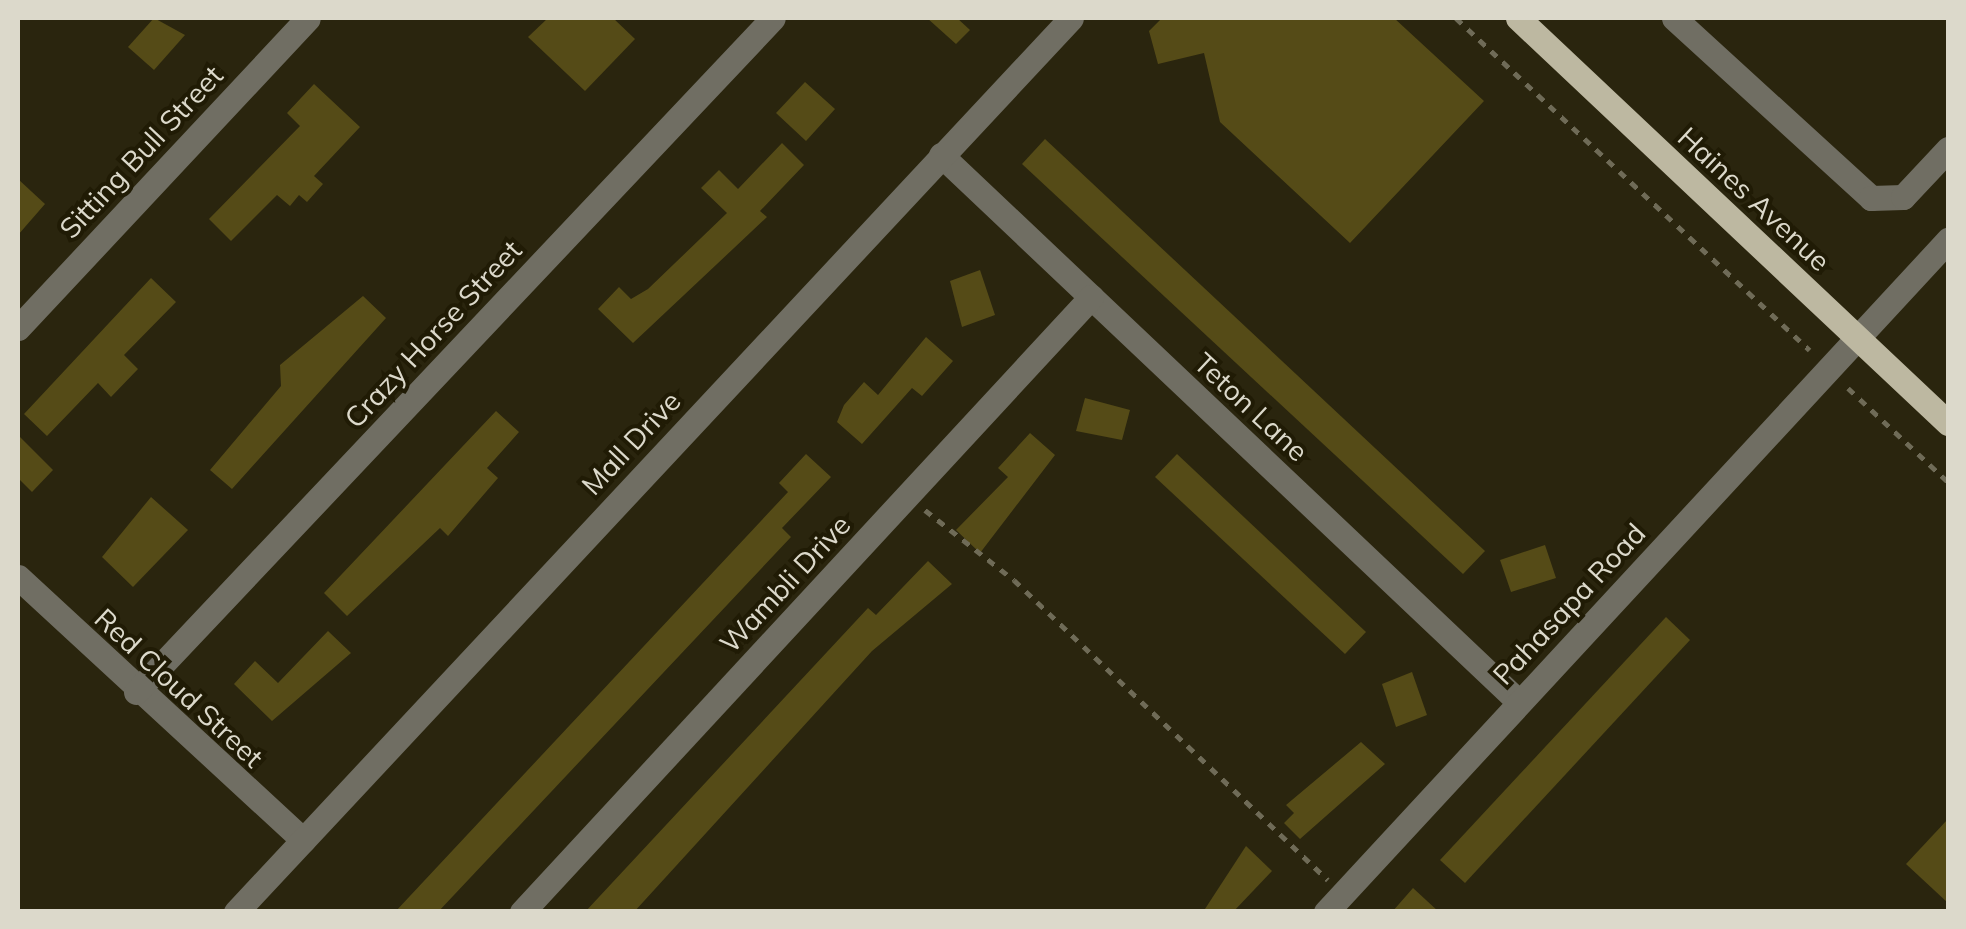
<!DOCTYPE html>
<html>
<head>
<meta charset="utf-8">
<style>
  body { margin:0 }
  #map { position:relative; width:1966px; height:929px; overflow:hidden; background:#2a250e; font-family:Mulish,sans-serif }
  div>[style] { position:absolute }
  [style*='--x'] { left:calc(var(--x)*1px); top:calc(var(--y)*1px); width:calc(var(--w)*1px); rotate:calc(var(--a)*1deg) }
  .building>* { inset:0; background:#554b17 }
  .path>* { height:5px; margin-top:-2.5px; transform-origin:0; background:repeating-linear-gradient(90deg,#6f6b57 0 8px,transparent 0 16px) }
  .minor>* { height:25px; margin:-12.5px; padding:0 12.5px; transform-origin:12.5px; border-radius:12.5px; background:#706e63 }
  .major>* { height:25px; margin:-12.5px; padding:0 12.5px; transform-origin:12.5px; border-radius:12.5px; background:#bdb8a1 }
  span { translate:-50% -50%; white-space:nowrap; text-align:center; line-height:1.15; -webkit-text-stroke:8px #201b05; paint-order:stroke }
  .street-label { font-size:28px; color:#dcd9cb }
  .frame { position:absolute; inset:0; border:20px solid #dcd9cb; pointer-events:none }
</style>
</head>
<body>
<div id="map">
  <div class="building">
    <i style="clip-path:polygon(154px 18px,185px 35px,154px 70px,128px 47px)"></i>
    <i style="clip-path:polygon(548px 18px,613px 18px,635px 39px,585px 91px,528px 37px)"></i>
    <i style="clip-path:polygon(927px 18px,957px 18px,970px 30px,956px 44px)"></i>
    <i style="clip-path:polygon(1162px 18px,1394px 18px,1484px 101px,1350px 243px,1220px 122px,1204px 53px,1158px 64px,1149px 31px)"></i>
    <i style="clip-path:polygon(805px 82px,835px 109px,806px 141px,776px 113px)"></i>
    <i style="clip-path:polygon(314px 84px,360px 127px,314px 176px,323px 184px,307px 202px,299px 195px,290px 206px,277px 195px,231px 241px,209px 219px,300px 126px,287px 113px)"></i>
    <i style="clip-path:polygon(1045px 139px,1485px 551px,1463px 574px,1022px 164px)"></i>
    <i style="clip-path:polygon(782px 143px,804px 165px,760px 211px,767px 217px,633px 343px,598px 309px,619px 287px,631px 299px,648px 289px,727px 213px,701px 188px,719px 170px,738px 189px)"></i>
    <i style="clip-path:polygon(18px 179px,45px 204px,18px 235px)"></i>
    <i style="clip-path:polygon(980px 270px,995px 315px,962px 327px,950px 281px)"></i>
    <i style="clip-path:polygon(151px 278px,176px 302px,124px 355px,138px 369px,111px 397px,98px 383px,47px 436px,24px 414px)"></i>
    <i style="clip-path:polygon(363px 296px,386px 318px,232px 489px,210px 470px,281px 386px,280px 365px)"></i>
    <i style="clip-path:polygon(926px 337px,953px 361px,922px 396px,912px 388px,862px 444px,837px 422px,844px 405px,864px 382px,878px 395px)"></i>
    <i style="clip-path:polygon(1085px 398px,1130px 410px,1122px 440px,1076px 431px)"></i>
    <i style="clip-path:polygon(496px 411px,519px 432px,487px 468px,498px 478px,448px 536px,440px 528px,347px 616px,324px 593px)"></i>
    <i style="clip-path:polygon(1030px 433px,1055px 455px,980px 553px,956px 530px,1008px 477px,998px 468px)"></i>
    <i style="clip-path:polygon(18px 435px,53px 470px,32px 492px,18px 478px)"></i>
    <i style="clip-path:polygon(806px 454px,831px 477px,782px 528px,791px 537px,438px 912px,395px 912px,788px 492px,779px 483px)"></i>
    <i style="clip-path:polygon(1177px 454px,1366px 632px,1345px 654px,1155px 477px)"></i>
    <i style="clip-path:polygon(151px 497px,188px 530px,133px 587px,102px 557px)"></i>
    <i style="clip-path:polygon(1545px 545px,1556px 578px,1511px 592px,1500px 560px)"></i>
    <i style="clip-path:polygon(928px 561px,952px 584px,872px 651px,634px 912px,585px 912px,868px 608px,876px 615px)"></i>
    <i style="clip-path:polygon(1666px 617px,1690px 640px,1465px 883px,1440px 860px)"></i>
    <i style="clip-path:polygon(328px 631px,351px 653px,272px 721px,234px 684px,255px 661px,278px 683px)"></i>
    <i style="clip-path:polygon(1412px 672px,1427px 715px,1396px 727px,1382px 684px)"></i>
    <i style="clip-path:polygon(1361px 742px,1385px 764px,1300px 839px,1284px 823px,1294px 813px,1286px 805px)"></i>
    <i style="clip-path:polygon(1948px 819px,1948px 903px,1906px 864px)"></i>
    <i style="clip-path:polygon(1246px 846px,1272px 871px,1233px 912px,1203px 912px)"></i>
    <i style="clip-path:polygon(1413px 888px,1439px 912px,1392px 912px)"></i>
  </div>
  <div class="path">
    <i style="--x:1456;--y:18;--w:485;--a:43.2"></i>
    <i style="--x:1848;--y:388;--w:137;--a:43.2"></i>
    <i style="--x:925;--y:510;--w:113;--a:38.2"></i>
    <i style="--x:1014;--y:580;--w:434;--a:43.7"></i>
  </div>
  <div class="minor">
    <i style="--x:1674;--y:18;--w:267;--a:42.4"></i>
    <i style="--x:1871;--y:198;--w:32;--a:-2"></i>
    <i style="--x:1903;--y:197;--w:66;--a:-46.8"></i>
    <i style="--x:941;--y:155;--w:796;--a:43.42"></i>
    <i style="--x:18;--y:328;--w:424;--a:-46.9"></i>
    <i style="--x:18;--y:577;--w:388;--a:42.7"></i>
    <i style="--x:136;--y:692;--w:927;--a:-46.62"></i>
    <i style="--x:236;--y:912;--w:1223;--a:-46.95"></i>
    <i style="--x:522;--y:912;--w:838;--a:-47.22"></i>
    <i style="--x:1326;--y:912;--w:916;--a:-47.21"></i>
  </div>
  <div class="major">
    <i style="--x:1518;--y:18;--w:591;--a:43.29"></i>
  </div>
  <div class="street-label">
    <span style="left:141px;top:152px;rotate:-47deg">Sitting Bull Street</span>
    <span style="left:1754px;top:199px;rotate:43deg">Haines Avenue</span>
    <span style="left:433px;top:334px;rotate:-47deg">Crazy Horse Street</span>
    <span style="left:1251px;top:407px;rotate:43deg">Teton Lane</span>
    <span style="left:631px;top:443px;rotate:-47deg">Mall Drive</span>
    <span style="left:785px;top:584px;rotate:-47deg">Wambli Drive</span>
    <span style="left:1569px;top:604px;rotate:-47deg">Pahasapa Road</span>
    <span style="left:179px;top:688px;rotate:43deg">Red Cloud Street</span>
  </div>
  <div class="frame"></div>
</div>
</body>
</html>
